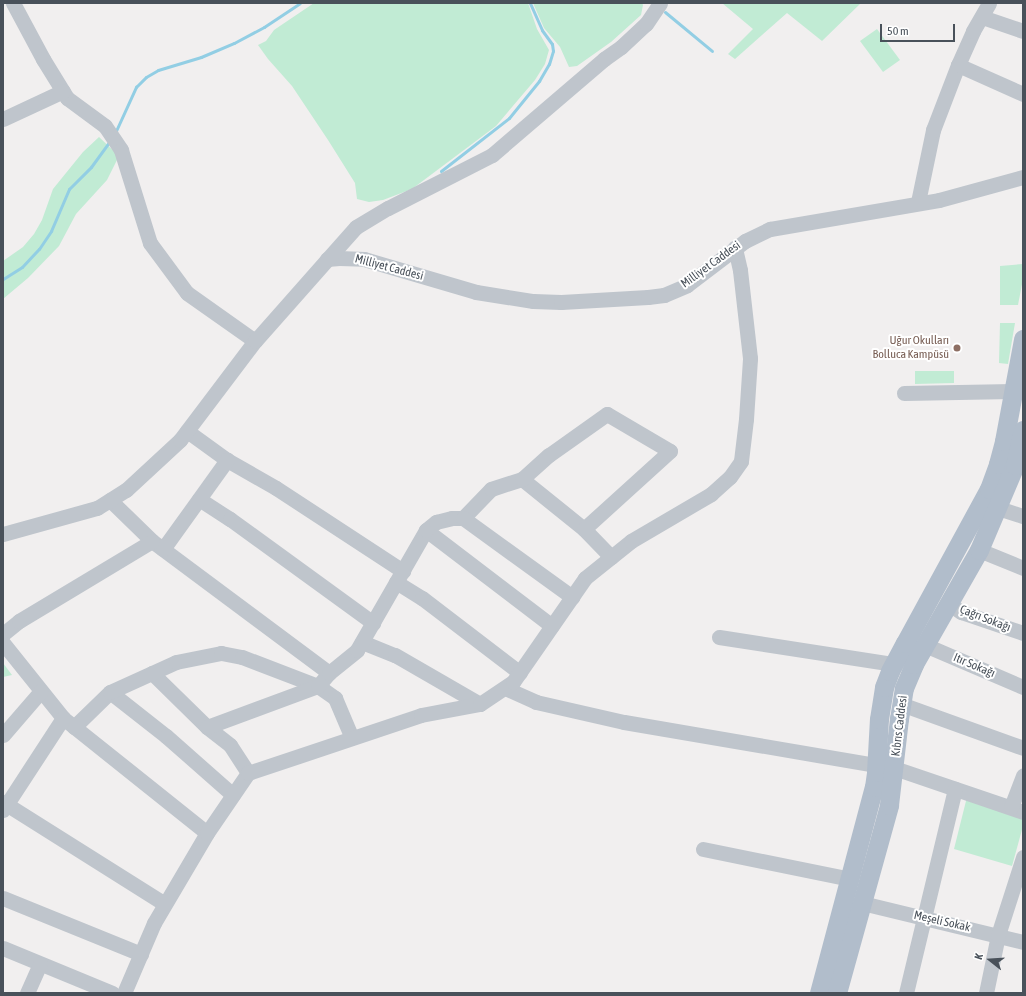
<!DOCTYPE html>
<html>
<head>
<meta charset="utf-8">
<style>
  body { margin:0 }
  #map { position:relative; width:1026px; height:996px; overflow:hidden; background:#f1efef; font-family:"Asap Condensed",sans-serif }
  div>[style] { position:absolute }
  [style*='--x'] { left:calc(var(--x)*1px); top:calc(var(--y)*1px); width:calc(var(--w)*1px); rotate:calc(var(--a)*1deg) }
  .green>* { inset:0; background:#c1ebd4 }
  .stream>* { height:3px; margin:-1.5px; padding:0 1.5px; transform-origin:1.5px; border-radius:1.5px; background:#92cee4 }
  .minor>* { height:15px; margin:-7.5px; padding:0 7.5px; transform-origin:7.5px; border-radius:7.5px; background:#bfc5cc }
  .major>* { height:19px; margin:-9.5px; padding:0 9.5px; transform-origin:9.5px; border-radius:9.5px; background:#b1bdcb }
  .dots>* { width:11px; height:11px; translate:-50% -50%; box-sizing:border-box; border:2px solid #fff; border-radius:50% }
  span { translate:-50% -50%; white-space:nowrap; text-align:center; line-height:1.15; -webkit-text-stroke:4px #fff; paint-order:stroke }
  .street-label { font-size:12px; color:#49515a }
  .education-label { font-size:12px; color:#785e54 }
  .right { translate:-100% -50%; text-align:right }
  .frame { position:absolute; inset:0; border:4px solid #49515a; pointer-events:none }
  .north { position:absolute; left:970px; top:940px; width:40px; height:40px; -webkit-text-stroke:3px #fff; paint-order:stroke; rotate:287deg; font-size:11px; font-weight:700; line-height:16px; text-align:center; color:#49515a }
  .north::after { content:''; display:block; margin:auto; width:14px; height:18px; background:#49515a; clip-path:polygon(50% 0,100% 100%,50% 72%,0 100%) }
  .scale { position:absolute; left:880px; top:24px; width:75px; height:18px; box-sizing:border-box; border:2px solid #49515a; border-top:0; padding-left:5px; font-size:12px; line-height:14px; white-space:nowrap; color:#49515a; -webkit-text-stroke:3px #fff; paint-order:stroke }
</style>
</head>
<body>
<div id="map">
  <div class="green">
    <i style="clip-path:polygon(314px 3px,528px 3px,537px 29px,549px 50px,545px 64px,535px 80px,496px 126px,412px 189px,383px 200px,369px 202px,357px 199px,355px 183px,328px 140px,292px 86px,268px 59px,258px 45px,266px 41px,274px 30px)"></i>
    <i style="clip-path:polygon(533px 3px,642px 3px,643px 5px,641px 15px,611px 42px,577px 66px,569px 67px,560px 47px,544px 28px)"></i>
    <i style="clip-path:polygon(722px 3px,861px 3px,822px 41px,787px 13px,735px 59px,728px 54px,753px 29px)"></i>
    <i style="clip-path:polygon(877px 29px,900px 60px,883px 72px,860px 41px)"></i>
    <i style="clip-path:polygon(99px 137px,119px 156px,107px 180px,76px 214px,59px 246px,28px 278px,3px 299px,3px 261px,23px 247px,34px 234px,42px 220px,53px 189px,83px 152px)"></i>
    <i style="clip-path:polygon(1023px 264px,1023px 279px,1018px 305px,1000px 305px,1000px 266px)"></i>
    <i style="clip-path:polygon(1000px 323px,1015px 323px,1008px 364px,999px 363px)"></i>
    <i style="clip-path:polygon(915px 371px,954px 371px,954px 383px,915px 384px)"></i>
    <i style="clip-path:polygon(3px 663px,12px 675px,3px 677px)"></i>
    <i style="clip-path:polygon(967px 797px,1023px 815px,1023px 826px,1012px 866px,954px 849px)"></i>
  </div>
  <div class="stream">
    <i style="--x:665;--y:12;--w:61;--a:39.7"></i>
    <i style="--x:115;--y:133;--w:51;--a:-65.5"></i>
    <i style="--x:136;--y:87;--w:14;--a:-45"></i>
    <i style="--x:146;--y:77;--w:14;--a:-30"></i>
    <i style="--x:158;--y:70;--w:45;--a:-16.8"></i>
    <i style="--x:201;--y:57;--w:36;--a:-23"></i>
    <i style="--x:234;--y:43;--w:34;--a:-28"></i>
    <i style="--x:264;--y:27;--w:43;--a:-33.7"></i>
    <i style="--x:441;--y:171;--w:86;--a:-37.9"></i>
    <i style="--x:509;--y:118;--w:48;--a:-51"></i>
    <i style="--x:539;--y:81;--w:20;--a:-60"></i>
    <i style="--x:549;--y:64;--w:14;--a:-73"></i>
    <i style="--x:553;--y:51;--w:7;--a:-98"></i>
    <i style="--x:552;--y:44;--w:17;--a:-126"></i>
    <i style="--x:542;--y:30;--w:30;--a:-114"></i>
    <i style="--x:3;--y:279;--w:22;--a:-32"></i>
    <i style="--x:22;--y:267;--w:25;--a:-47"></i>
    <i style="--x:39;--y:249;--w:22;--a:-56"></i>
    <i style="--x:51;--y:231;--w:46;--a:-66.8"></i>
    <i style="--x:69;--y:189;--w:31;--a:-45"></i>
    <i style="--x:91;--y:167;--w:32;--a:-54"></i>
  </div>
  <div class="minor">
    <i style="--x:13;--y:3;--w:64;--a:61.8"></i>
    <i style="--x:43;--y:59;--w:46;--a:58.4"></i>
    <i style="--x:67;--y:98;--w:47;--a:36.4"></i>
    <i style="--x:105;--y:126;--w:29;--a:56"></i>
    <i style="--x:121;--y:150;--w:97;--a:72.7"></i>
    <i style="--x:150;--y:243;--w:62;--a:53.5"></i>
    <i style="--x:187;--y:293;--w:83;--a:35.2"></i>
    <i style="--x:982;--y:17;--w:43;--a:18.9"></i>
    <i style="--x:958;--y:65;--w:71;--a:24"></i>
    <i style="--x:3;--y:119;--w:66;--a:-25"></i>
    <i style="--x:918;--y:202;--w:74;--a:-78.2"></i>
    <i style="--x:933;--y:130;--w:70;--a:-69"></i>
    <i style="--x:958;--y:65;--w:37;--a:-66"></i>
    <i style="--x:973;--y:31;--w:32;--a:-60"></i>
    <i style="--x:327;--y:259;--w:12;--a:-5"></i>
    <i style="--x:339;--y:258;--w:25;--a:2"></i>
    <i style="--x:364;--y:259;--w:117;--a:16.4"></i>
    <i style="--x:476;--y:292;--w:58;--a:9"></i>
    <i style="--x:533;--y:301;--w:28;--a:2"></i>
    <i style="--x:561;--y:302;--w:87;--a:-3.3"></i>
    <i style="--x:648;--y:297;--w:16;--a:-7"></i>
    <i style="--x:664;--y:295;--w:25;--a:-23"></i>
    <i style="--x:687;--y:285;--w:73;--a:-37.2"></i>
    <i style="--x:745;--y:241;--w:28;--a:-26"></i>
    <i style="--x:770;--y:229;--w:171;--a:-9.7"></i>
    <i style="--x:939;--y:200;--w:87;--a:-15.3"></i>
    <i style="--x:904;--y:393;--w:109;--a:-1.1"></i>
    <i style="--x:187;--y:431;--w:49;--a:35.9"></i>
    <i style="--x:227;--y:460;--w:56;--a:29.7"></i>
    <i style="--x:276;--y:488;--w:152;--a:33.2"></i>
    <i style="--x:522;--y:479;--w:80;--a:38.9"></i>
    <i style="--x:584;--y:529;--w:39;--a:46"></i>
    <i style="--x:199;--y:499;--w:37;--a:33"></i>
    <i style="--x:230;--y:519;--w:177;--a:36"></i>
    <i style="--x:110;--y:500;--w:59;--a:44.3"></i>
    <i style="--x:152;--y:541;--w:221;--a:36.7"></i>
    <i style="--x:998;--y:508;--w:26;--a:18"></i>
    <i style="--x:463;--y:518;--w:40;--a:-46"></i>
    <i style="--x:491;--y:489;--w:33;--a:-18"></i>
    <i style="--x:522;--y:479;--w:36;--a:-42"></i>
    <i style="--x:549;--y:455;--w:71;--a:-35.3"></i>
    <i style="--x:607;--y:414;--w:73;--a:30.4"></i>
    <i style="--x:670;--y:451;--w:116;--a:137.8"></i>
    <i style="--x:426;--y:530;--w:158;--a:37.3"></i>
    <i style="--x:3;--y:534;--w:98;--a:-15.5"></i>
    <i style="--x:97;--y:508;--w:34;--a:-32"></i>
    <i style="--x:126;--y:490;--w:74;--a:-42.8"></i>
    <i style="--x:180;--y:440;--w:124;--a:-52.9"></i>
    <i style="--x:255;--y:341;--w:152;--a:-48.5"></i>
    <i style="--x:356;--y:227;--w:37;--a:-31"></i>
    <i style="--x:388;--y:208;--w:117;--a:-27"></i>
    <i style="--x:492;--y:155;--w:148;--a:-40.6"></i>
    <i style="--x:604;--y:59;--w:21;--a:-35"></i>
    <i style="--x:621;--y:47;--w:34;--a:-43"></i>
    <i style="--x:646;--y:24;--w:25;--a:-56"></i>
    <i style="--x:163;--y:549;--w:110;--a:-54.3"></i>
    <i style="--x:979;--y:550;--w:48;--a:22.2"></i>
    <i style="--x:396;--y:582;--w:31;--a:32"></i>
    <i style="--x:422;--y:598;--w:123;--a:37.4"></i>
    <i style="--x:948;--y:603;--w:16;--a:35"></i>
    <i style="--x:961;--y:612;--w:65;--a:18.7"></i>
    <i style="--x:3;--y:634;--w:21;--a:-39"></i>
    <i style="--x:19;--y:621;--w:155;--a:-31"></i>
    <i style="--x:719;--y:637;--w:177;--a:8.8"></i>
    <i style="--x:362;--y:642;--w:35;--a:22"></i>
    <i style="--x:395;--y:655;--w:98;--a:30"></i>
    <i style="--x:3;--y:643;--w:96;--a:51.3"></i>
    <i style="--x:63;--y:718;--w:184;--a:38.6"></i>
    <i style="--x:925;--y:645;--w:107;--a:23.2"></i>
    <i style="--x:152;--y:673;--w:77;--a:44.5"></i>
    <i style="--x:207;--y:727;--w:29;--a:38"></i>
    <i style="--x:230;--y:745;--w:33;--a:57"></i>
    <i style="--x:505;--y:688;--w:34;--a:24"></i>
    <i style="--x:536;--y:702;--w:90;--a:12.8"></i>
    <i style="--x:624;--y:722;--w:256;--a:9.7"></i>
    <i style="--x:110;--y:692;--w:71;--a:38.2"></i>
    <i style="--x:166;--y:736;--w:89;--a:41.4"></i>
    <i style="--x:901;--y:704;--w:130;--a:19.8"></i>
    <i style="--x:74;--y:727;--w:50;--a:-44.2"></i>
    <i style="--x:110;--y:692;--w:72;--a:-24.4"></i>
    <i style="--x:176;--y:662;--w:46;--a:-11.3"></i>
    <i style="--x:221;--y:653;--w:21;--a:11"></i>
    <i style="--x:242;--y:657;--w:81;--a:20.9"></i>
    <i style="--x:318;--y:686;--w:21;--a:35"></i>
    <i style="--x:335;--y:698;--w:43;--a:67"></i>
    <i style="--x:207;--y:727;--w:118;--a:-20.3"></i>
    <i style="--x:318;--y:686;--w:17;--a:-50"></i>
    <i style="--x:329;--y:673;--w:36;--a:-39"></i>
    <i style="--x:357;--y:650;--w:138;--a:-60.1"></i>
    <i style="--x:426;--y:530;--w:13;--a:-39"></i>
    <i style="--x:436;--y:522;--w:16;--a:-14"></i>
    <i style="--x:452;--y:518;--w:11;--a:0"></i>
    <i style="--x:463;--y:518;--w:135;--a:35.9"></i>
    <i style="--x:3;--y:735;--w:58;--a:-49.2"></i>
    <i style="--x:894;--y:768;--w:136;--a:18.8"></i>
    <i style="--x:3;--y:802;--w:191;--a:32.2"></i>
    <i style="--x:1011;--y:807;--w:34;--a:-69"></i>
    <i style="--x:3;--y:810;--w:110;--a:-56.9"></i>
    <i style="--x:703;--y:849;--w:150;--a:11.5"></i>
    <i style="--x:3;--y:898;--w:149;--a:22.1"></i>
    <i style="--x:862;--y:903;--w:166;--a:13.6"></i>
    <i style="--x:3;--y:948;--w:118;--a:22.4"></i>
    <i style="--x:27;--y:993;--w:32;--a:-66"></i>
    <i style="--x:124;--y:993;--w:76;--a:-66.8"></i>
    <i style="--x:154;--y:923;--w:104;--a:-59.5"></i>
    <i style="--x:207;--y:833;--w:73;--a:-55.7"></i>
    <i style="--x:248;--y:773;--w:182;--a:-18.5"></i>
    <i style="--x:421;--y:715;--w:60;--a:-10.6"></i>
    <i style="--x:480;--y:704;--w:40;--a:-34"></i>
    <i style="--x:513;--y:682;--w:126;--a:-55.3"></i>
    <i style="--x:585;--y:578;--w:59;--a:-38.8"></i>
    <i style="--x:631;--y:541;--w:93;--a:-30.4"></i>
    <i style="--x:711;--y:494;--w:25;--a:-42"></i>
    <i style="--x:730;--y:477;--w:19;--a:-55"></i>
    <i style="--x:741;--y:461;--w:42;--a:-83.2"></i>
    <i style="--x:746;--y:419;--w:61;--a:-86.2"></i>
    <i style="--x:750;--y:358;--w:89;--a:-96.5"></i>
    <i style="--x:740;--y:270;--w:23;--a:-103"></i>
    <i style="--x:906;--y:993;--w:210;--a:-76.5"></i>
    <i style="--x:986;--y:993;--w:59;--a:-78.3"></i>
    <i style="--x:998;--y:935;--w:82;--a:-72.2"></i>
  </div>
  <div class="major">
    <i style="--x:819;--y:993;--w:213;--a:-75.1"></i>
    <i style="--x:874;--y:787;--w:15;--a:-82"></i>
    <i style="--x:876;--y:772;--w:53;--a:-86.8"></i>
    <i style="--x:879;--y:719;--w:32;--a:-81"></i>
    <i style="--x:884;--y:687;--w:17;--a:-69"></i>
    <i style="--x:890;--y:671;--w:32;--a:-62"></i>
    <i style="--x:905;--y:643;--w:175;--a:-61.4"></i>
    <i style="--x:989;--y:489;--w:27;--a:-70"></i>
    <i style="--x:998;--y:464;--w:24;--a:-75"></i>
    <i style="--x:1004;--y:441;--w:104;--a:-79.4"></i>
    <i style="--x:837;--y:993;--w:195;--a:-74.5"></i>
    <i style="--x:889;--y:805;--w:87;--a:-83.4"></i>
    <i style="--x:899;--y:719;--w:31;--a:-81"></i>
    <i style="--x:904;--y:688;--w:26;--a:-67"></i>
    <i style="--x:914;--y:664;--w:131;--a:-60.3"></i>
    <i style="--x:979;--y:550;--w:92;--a:-67"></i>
    <i style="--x:1015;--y:465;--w:36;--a:-77"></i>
  </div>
  <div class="dots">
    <i style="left:957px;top:348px;background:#8d6e63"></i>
  </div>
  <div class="street-label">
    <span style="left:711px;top:265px;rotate:-36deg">Milliyet Caddesi</span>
    <span style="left:389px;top:268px;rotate:15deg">Milliyet Caddesi</span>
    <span style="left:985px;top:619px;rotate:21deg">Çağrı Sokağı</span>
    <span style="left:974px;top:666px;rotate:23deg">Itır Sokağı</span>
    <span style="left:900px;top:726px;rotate:-83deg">Kıbrıs Caddesi</span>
    <span style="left:942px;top:922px;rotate:13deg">Meşeli Sokak</span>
  </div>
  <div class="education-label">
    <span class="right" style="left:949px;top:348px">Uğur Okulları<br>Bolluca Kampüsü</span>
  </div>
  <div class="frame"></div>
  <div class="north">K</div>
  <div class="scale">50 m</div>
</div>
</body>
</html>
